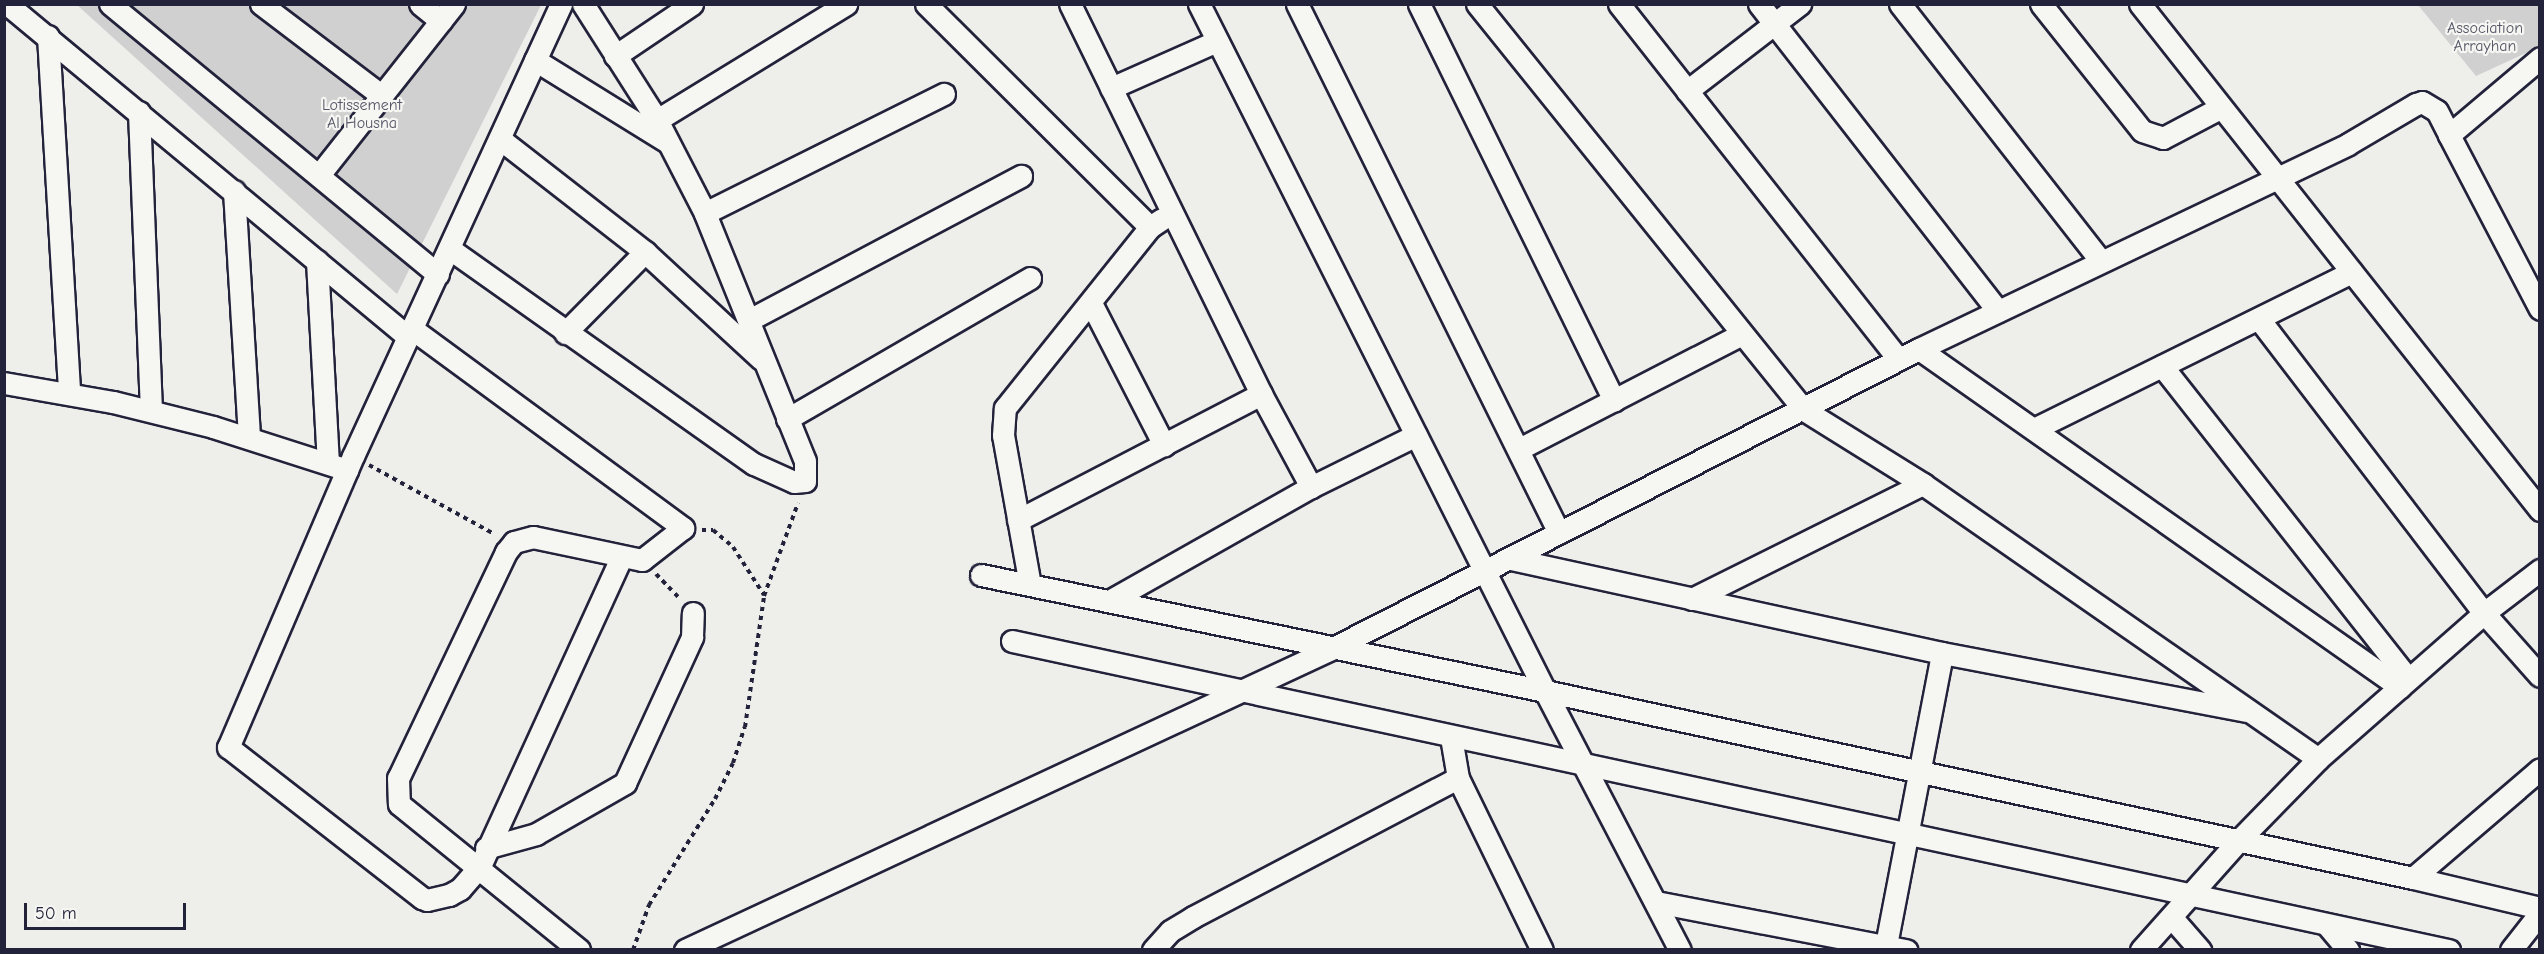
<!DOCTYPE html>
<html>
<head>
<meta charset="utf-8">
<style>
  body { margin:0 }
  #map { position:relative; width:2544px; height:954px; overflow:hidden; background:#eeeeeb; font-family:"Comic Neue",sans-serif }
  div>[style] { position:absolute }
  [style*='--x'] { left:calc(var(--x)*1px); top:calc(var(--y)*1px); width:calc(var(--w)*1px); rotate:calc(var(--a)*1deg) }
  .green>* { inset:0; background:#d0d0d1 }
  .path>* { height:4px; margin-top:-2px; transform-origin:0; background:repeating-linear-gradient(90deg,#22223b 0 4.5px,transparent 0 9px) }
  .roads { filter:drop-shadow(2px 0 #22223b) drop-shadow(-2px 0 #22223b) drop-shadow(0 2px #22223b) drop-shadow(0 -2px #22223b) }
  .street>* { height:21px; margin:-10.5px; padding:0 10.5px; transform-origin:10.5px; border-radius:10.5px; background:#f6f6f2 }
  span { translate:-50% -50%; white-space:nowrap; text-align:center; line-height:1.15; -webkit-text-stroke:4.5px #f6f6f2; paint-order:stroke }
  .park-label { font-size:16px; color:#565668 }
  .frame { position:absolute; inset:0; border:6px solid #22223b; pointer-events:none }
  .scale { position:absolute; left:24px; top:903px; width:162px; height:27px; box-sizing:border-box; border:3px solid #22223b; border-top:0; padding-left:8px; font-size:18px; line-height:21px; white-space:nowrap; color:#22223b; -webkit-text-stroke:4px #f6f6f2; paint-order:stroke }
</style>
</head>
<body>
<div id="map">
  <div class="green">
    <i style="clip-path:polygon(77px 5px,541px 5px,397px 294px)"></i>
    <i style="clip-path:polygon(2418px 5px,2539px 5px,2539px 47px,2476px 76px)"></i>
  </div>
  <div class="path">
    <i style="--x:369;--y:465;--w:143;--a:28.9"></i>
    <i style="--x:702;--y:530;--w:11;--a:0"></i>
    <i style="--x:713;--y:530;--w:26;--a:40"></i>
    <i style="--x:733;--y:547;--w:57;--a:57.1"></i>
    <i style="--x:656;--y:574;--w:35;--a:46"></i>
    <i style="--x:633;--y:950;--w:48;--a:-70.4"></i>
    <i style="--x:649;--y:905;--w:125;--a:-58.1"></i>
    <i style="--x:715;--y:799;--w:40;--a:-63.4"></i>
    <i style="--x:733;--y:763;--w:38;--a:-72"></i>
    <i style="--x:745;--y:727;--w:132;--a:-81.7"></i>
    <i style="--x:764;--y:596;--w:99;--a:-69.9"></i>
  </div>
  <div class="roads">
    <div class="street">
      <i style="--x:7;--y:4;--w:520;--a:39.69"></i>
      <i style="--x:110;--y:4;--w:425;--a:39.5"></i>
      <i style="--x:261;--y:4;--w:152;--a:37.2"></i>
      <i style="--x:420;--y:4;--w:27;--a:39"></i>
      <i style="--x:561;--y:4;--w:498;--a:114.7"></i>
      <i style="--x:353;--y:456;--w:317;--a:113.2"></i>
      <i style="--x:228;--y:747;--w:246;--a:37.9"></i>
      <i style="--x:422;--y:898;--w:5;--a:22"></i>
      <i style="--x:427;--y:900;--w:23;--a:-13"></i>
      <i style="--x:449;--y:895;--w:13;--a:-29"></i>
      <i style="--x:460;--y:889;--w:30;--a:-49"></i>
      <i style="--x:480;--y:866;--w:339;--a:-65.4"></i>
      <i style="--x:926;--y:4;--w:316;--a:44.9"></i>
      <i style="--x:1150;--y:227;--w:14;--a:-34"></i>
      <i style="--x:1070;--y:4;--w:434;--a:63.9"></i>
      <i style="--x:1261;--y:394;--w:106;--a:61.7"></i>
      <i style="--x:1199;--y:4;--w:769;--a:63.27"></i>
      <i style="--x:1545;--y:691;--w:292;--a:62.5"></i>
      <i style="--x:1297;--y:4;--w:590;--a:63.65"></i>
      <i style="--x:1419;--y:4;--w:442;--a:63.8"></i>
      <i style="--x:1477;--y:4;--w:521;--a:51.15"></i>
      <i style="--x:1804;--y:410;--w:140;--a:31.9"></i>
      <i style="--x:1923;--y:484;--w:481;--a:34.8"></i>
      <i style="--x:1619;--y:4;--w:452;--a:51.8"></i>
      <i style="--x:1759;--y:4;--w:389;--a:52.1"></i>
      <i style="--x:1900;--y:4;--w:326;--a:52"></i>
      <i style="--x:2041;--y:4;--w:162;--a:51.5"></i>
      <i style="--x:2142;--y:131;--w:22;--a:18"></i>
      <i style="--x:2163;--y:138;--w:64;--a:-27.8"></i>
      <i style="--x:2140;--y:4;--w:645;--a:51.67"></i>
      <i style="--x:48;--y:36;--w:358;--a:86.6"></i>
      <i style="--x:615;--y:56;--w:93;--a:-34"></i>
      <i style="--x:535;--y:60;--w:155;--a:31.8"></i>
      <i style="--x:1111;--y:88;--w:116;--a:-23.9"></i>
      <i style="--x:1687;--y:91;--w:143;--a:-37.6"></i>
      <i style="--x:139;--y:112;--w:299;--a:87.7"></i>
      <i style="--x:657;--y:120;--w:222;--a:-31.5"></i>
      <i style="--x:2449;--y:135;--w:196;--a:62.4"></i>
      <i style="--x:500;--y:139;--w:184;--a:37.9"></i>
      <i style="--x:645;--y:252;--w:158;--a:42.7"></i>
      <i style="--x:319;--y:175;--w:218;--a:-51.7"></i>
      <i style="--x:234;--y:191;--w:247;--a:86.5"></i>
      <i style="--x:705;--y:213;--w:267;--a:-26.5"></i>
      <i style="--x:450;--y:249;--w:372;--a:35.3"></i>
      <i style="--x:754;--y:464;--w:44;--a:24.2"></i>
      <i style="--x:794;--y:482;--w:11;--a:-5"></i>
      <i style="--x:805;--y:481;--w:20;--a:-90"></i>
      <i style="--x:805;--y:461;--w:267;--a:-112"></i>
      <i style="--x:705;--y:213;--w:105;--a:-117.3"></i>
      <i style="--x:657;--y:120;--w:138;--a:-122.5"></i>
      <i style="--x:317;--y:261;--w:201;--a:86.9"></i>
      <i style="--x:1091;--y:303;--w:160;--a:62.8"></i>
      <i style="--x:2259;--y:319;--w:370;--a:52.6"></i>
      <i style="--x:2484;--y:613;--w:84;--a:48.4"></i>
      <i style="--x:749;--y:320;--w:308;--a:-27.9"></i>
      <i style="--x:411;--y:328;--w:338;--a:36.3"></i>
      <i style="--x:683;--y:528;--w:52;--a:142"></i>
      <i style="--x:642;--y:560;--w:111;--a:-168.1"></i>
      <i style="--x:533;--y:537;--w:20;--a:165"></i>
      <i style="--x:514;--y:542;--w:13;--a:129"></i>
      <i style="--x:506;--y:552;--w:250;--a:115.5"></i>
      <i style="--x:398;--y:778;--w:26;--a:88"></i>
      <i style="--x:399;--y:804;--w:232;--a:39"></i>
      <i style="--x:565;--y:333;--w:114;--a:-45.4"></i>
      <i style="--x:1919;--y:349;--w:588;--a:35.1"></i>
      <i style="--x:2162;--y:366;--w:398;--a:51.8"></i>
      <i style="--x:4;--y:383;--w:111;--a:9.9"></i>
      <i style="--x:113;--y:402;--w:103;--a:14"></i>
      <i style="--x:213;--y:427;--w:141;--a:17.8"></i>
      <i style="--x:787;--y:419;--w:281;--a:-30.1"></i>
      <i style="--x:2036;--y:428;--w:352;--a:-26.3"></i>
      <i style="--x:1519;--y:449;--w:249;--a:-27.3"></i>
      <i style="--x:1018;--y:520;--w:274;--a:-27.4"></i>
      <i style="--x:1511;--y:559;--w:441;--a:12.3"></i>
      <i style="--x:1942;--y:653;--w:310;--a:10.8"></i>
      <i style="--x:981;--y:575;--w:576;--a:11.62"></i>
      <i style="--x:1545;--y:691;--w:888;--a:12.16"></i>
      <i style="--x:2413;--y:878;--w:130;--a:13.3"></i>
      <i style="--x:1030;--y:585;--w:152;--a:-100.2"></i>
      <i style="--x:1003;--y:435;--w:27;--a:-86"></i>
      <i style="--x:1005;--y:408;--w:232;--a:-51.3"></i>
      <i style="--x:1692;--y:599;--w:258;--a:-26.5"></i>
      <i style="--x:1111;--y:600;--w:230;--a:-29.5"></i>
      <i style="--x:1311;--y:487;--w:117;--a:-26.3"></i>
      <i style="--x:1012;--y:641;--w:1470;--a:12.14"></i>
      <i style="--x:1451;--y:737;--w:42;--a:80.3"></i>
      <i style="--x:1458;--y:778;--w:191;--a:64"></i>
      <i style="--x:486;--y:848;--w:52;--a:-15.6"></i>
      <i style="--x:536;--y:834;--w:103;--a:-29.8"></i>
      <i style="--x:625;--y:783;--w:161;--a:-65.3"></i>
      <i style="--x:692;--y:637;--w:24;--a:-88"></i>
      <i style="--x:2413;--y:878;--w:167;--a:-40.6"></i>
      <i style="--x:1656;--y:902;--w:255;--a:10.9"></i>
      <i style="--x:2172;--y:918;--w:43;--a:48.8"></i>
      <i style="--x:2327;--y:925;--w:33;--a:50"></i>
      <i style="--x:1886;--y:945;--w:297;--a:-79.1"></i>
      <i style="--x:685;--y:950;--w:713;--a:-24.98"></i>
      <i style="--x:1331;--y:649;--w:660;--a:-27.03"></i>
      <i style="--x:1919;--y:349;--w:475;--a:-25.5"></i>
      <i style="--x:2348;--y:144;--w:79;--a:-30.5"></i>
      <i style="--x:2416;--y:104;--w:6;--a:-18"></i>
      <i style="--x:2422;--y:102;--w:17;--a:31"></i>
      <i style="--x:2437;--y:111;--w:27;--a:63"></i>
      <i style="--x:2449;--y:135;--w:119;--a:-40.2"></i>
      <i style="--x:1153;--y:950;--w:25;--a:-48"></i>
      <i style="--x:1170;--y:931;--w:27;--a:-31"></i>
      <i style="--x:1193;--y:917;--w:299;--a:-27.7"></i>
      <i style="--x:2141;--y:950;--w:147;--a:-48.3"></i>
      <i style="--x:2239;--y:840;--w:113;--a:-45.7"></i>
      <i style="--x:2318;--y:759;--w:221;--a:-41.3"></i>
      <i style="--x:2484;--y:613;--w:71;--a:-37.5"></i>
      <i style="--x:2511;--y:950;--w:47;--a:-51.9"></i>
    </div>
  </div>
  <div class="park-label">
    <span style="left:2485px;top:37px">Association<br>Arrayhan</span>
    <span style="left:362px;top:114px">Lotissement<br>Al Housna</span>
  </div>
  <div class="frame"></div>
  <div class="scale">50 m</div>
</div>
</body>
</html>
